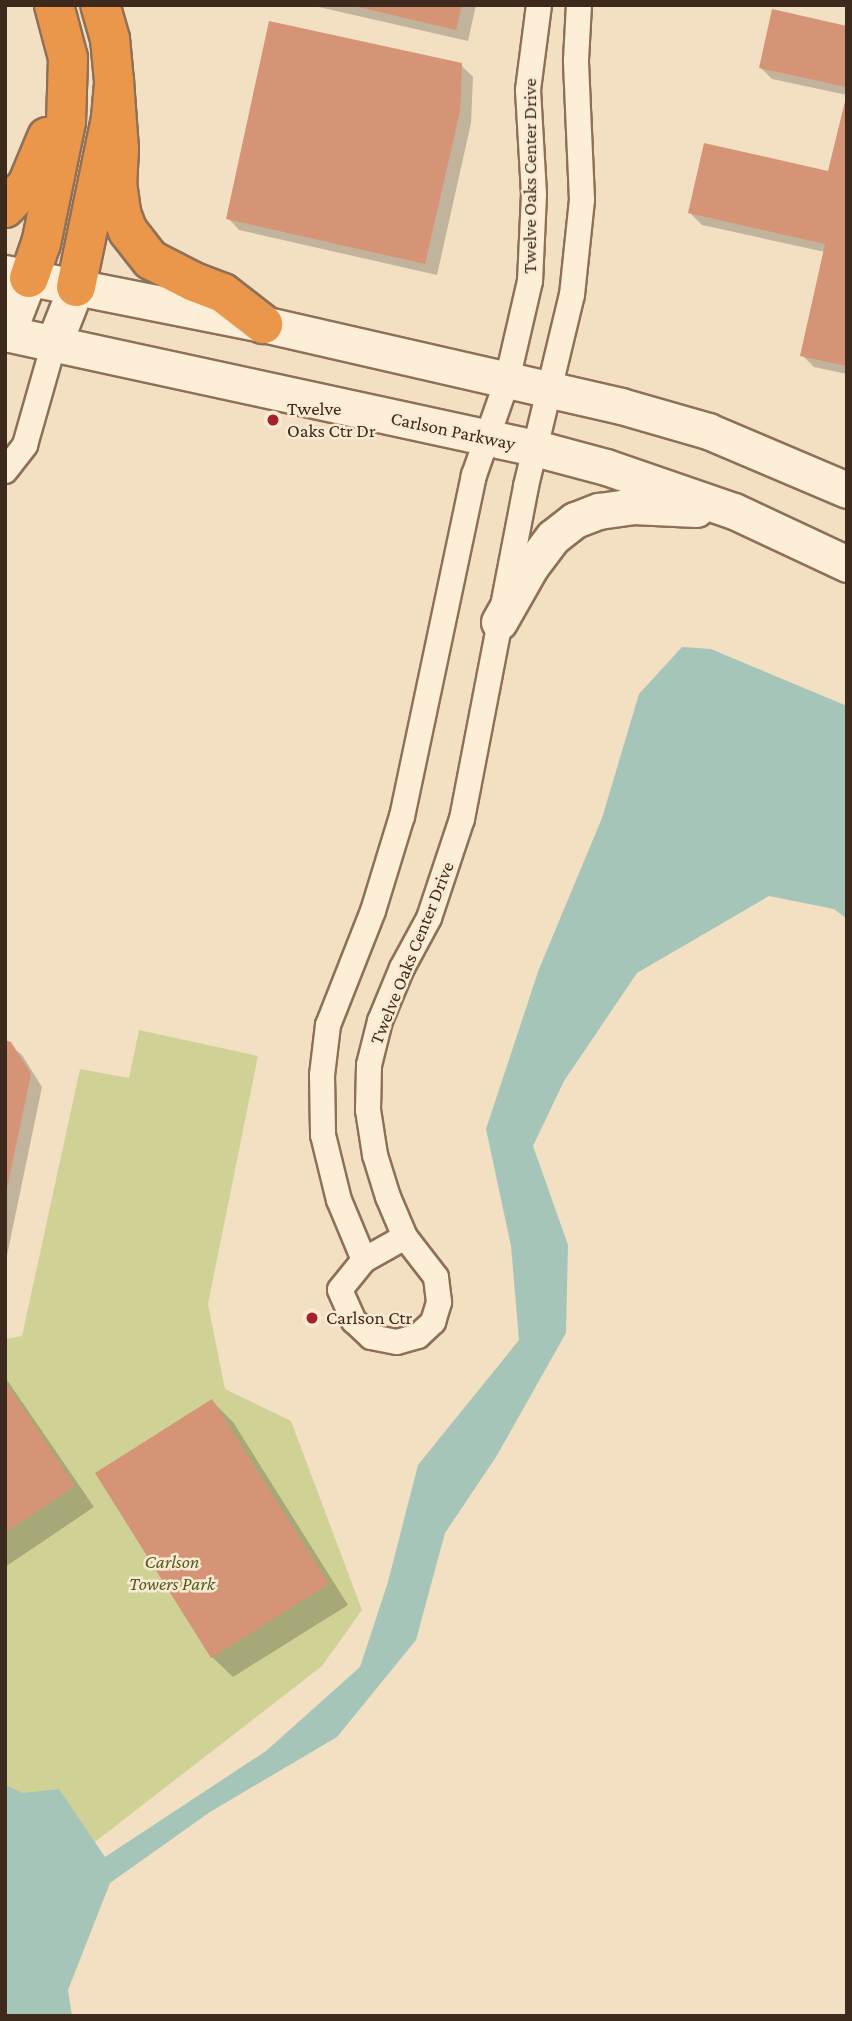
<!DOCTYPE html>
<html>
<head>
<meta charset="utf-8">
<style>
  body { margin:0 }
  #map { position:relative; width:852px; height:2021px; overflow:hidden; background:#f3e0c3; font-family:"Crimson Pro",serif }
  div>[style] { position:absolute }
  [style*='--x'] { left:calc(var(--x)*1px); top:calc(var(--y)*1px); width:calc(var(--w)*1px); rotate:calc(var(--a)*1deg) }
  .green>* { inset:0; background:#d0d295 }
  .water>* { inset:0; background:#a5c5b9 }
  .shadow>* { inset:0; background:#0003 }
  .building>* { inset:0; background:#d59475 }
  .roads { filter:drop-shadow(2px 0 #8f7057) drop-shadow(-2px 0 #8f7057) drop-shadow(0 2px #8f7057) drop-shadow(0 -2px #8f7057) }
  .minor>* { height:24px; margin:-12px; padding:0 12px; transform-origin:12px; border-radius:12px; background:#fceed7 }
  .secondary>* { height:35px; margin:-17.5px; padding:0 17.5px; transform-origin:17.5px; border-radius:17.5px; background:#fceed7 }
  .motorway>* { height:38px; margin:-19px; padding:0 19px; transform-origin:19px; border-radius:19px; background:#ea974b }
  .dots>* { width:19px; height:19px; translate:-50% -50%; box-sizing:border-box; border:4px solid #f9ebd3; border-radius:50% }
  span { translate:-50% -50%; white-space:nowrap; text-align:center; line-height:1.15; -webkit-text-stroke:5px #f9ebd3; paint-order:stroke }
  .street-label { font-size:19px; color:#3e2a1d }
  .poi-label { font-size:19px; color:#3e2a1d }
  .left { translate:0 -50%; text-align:left }
  .park-label { font-size:19px; color:#525c21; font-style:italic }
  .frame { position:absolute; inset:0; border:7px solid #3e2a1d; pointer-events:none }
</style>
</head>
<body>
<div id="map">
  <div class="green">
    <i style="clip-path:polygon(139px 1030px,258px 1056px,208px 1304px,225px 1389px,291px 1421px,362px 1610px,322px 1666px,91px 1845px,5px 1827px,5px 1339px,22px 1336px,80px 1069px,129px 1078px)"></i>
  </div>
  <div class="water">
    <i style="clip-path:polygon(682px 647px,711px 649px,847px 706px,847px 919px,834px 909px,769px 896px,637px 973px,564px 1081px,533px 1146px,568px 1245px,566px 1333px,496px 1457px,445px 1533px,416px 1640px,337px 1737px,210px 1812px,110px 1883px,68px 1990px,72px 2016px,5px 2016px,5px 1785px,23px 1793px,59px 1789px,105px 1857px,266px 1751px,360px 1667px,388px 1582px,418px 1465px,519px 1340px,511px 1246px,486px 1129px,539px 969px,602px 818px,639px 694px)"></i>
  </div>
  <div class="shadow">
    <i style="clip-path:polygon(310px 5px,476px 5px,468px 41px)"></i>
    <i style="clip-path:polygon(847px 28px,847px 95px,772px 79px,760px 67px)"></i>
    <i style="clip-path:polygon(461px 65px,473px 77px,471px 123px,437px 275px,239px 230px,228px 218px)"></i>
    <i style="clip-path:polygon(847px 96px,847px 374px,814px 367px,802px 355px,825px 252px,702px 225px,690px 213px,829px 173px)"></i>
    <i style="clip-path:polygon(5px 1042px,22px 1055px,42px 1087px,5px 1265px)"></i>
    <i style="clip-path:polygon(5px 1377px,94px 1507px,5px 1567px)"></i>
    <i style="clip-path:polygon(212px 1401px,233px 1422px,348px 1605px,233px 1677px,212px 1657px)"></i>
  </div>
  <div class="building">
    <i style="clip-path:polygon(350px 5px,462px 5px,456px 30px)"></i>
    <i style="clip-path:polygon(772px 9px,847px 26px,847px 87px,759px 68px)"></i>
    <i style="clip-path:polygon(269px 21px,462px 63px,460px 111px,425px 264px,226px 219px)"></i>
    <i style="clip-path:polygon(847px 93px,847px 366px,800px 356px,825px 244px,688px 213px,704px 143px,828px 171px)"></i>
    <i style="clip-path:polygon(5px 1040px,11px 1042px,31px 1074px,6px 1193px)"></i>
    <i style="clip-path:polygon(5px 1381px,75px 1486px,5px 1533px)"></i>
    <i style="clip-path:polygon(212px 1399px,329px 1584px,211px 1658px,95px 1473px)"></i>
  </div>
  <div class="roads">
    <div class="minor">
      <i style="--x:539;--y:5;--w:86;--a:97.4"></i>
      <i style="--x:528;--y:90;--w:104;--a:86.7"></i>
      <i style="--x:534;--y:194;--w:87;--a:92.6"></i>
      <i style="--x:530;--y:281;--w:103;--a:103"></i>
      <i style="--x:507;--y:381;--w:100;--a:109.3"></i>
      <i style="--x:474;--y:475;--w:349;--a:101.9"></i>
      <i style="--x:402;--y:816;--w:99;--a:107"></i>
      <i style="--x:373;--y:911;--w:123;--a:111.5"></i>
      <i style="--x:328;--y:1025;--w:50;--a:96.8"></i>
      <i style="--x:322;--y:1075;--w:60;--a:89"></i>
      <i style="--x:323;--y:1135;--w:67;--a:76.2"></i>
      <i style="--x:339;--y:1200;--w:65;--a:67.4"></i>
      <i style="--x:364;--y:1260;--w:38;--a:129"></i>
      <i style="--x:340;--y:1290;--w:34;--a:66"></i>
      <i style="--x:354;--y:1321;--w:23;--a:43"></i>
      <i style="--x:371;--y:1337;--w:26;--a:11"></i>
      <i style="--x:397;--y:1342;--w:22;--a:-16"></i>
      <i style="--x:418;--y:1336;--w:21;--a:-43"></i>
      <i style="--x:433;--y:1322;--w:21;--a:-73"></i>
      <i style="--x:439;--y:1302;--w:25;--a:-97"></i>
      <i style="--x:436;--y:1277;--w:51;--a:-127.8"></i>
      <i style="--x:405;--y:1237;--w:43;--a:-113"></i>
      <i style="--x:388;--y:1197;--w:44;--a:-107.2"></i>
      <i style="--x:375;--y:1155;--w:46;--a:-98.8"></i>
      <i style="--x:368;--y:1110;--w:45;--a:-88.7"></i>
      <i style="--x:369;--y:1065;--w:45;--a:-76"></i>
      <i style="--x:380;--y:1021;--w:57;--a:-67.5"></i>
      <i style="--x:402;--y:968;--w:57;--a:-61.6"></i>
      <i style="--x:429;--y:918;--w:104;--a:-71.6"></i>
      <i style="--x:462;--y:819;--w:339;--a:-79.1"></i>
      <i style="--x:526;--y:486;--w:196;--a:-76.5"></i>
      <i style="--x:572;--y:295;--w:96;--a:-84"></i>
      <i style="--x:582;--y:200;--w:140;--a:-92.5"></i>
      <i style="--x:576;--y:60;--w:55;--a:-86.9"></i>
      <i style="--x:5;--y:471;--w:33;--a:-52"></i>
      <i style="--x:25;--y:445;--w:106;--a:-74.1"></i>
      <i style="--x:364;--y:1260;--w:47;--a:-29.3"></i>
    </div>
    <div class="secondary">
      <i style="--x:5;--y:273;--w:263;--a:11.2"></i>
      <i style="--x:263;--y:324;--w:367;--a:12.9"></i>
      <i style="--x:621;--y:406;--w:91;--a:16"></i>
      <i style="--x:708;--y:431;--w:151;--a:23"></i>
      <i style="--x:5;--y:333;--w:542;--a:12.24"></i>
      <i style="--x:535;--y:448;--w:73;--a:15"></i>
      <i style="--x:606;--y:467;--w:135;--a:19"></i>
      <i style="--x:734;--y:511;--w:125;--a:25.1"></i>
      <i style="--x:7;--y:334;--w:60;--a:-68.6"></i>
      <i style="--x:54;--y:343;--w:60;--a:-68.6"></i>
      <i style="--x:499;--y:622;--w:64;--a:-60.3"></i>
      <i style="--x:531;--y:566;--w:36;--a:-53"></i>
      <i style="--x:553;--y:537;--w:28;--a:-38"></i>
      <i style="--x:575;--y:520;--w:26;--a:-21"></i>
      <i style="--x:599;--y:511;--w:34;--a:-8"></i>
      <i style="--x:633;--y:506;--w:63;--a:2.7"></i>
    </div>
    <div class="motorway">
      <i style="--x:114;--y:81;--w:68;--a:85.8"></i>
      <i style="--x:119;--y:149;--w:34;--a:93"></i>
      <i style="--x:117;--y:183;--w:30;--a:82"></i>
      <i style="--x:121;--y:213;--w:19;--a:69"></i>
      <i style="--x:128;--y:231;--w:37;--a:52"></i>
      <i style="--x:151;--y:260;--w:48;--a:27.1"></i>
      <i style="--x:194;--y:282;--w:31;--a:21"></i>
      <i style="--x:223;--y:293;--w:51;--a:37.8"></i>
      <i style="--x:5;--y:208;--w:32;--a:-46"></i>
      <i style="--x:27;--y:185;--w:52;--a:-67.4"></i>
      <i style="--x:29;--y:278;--w:36;--a:-71"></i>
      <i style="--x:41;--y:244;--w:125;--a:-78.4"></i>
      <i style="--x:66;--y:122;--w:64;--a:-88.2"></i>
      <i style="--x:68;--y:58;--w:55;--a:-104.8"></i>
      <i style="--x:76;--y:287;--w:173;--a:-78.3"></i>
      <i style="--x:111;--y:118;--w:37;--a:-85"></i>
      <i style="--x:114;--y:81;--w:42;--a:-95.4"></i>
      <i style="--x:110;--y:39;--w:35;--a:-106"></i>
    </div>
  </div>
  <div class="dots">
    <i style="left:273px;top:420px;background:#a5212d"></i>
    <i style="left:312px;top:1318px;background:#a5212d"></i>
  </div>
  <div class="street-label">
    <span style="left:530px;top:176px;rotate:-90deg">Twelve Oaks Center Drive</span>
    <span style="left:453px;top:431px;rotate:12deg">Carlson Parkway</span>
    <span style="left:412px;top:953px;rotate:-68deg">Twelve Oaks Center Drive</span>
  </div>
  <div class="poi-label">
    <span class="left" style="left:287px;top:420px">Twelve<br>Oaks Ctr Dr</span>
    <span class="left" style="left:326px;top:1318px">Carlson Ctr</span>
  </div>
  <div class="park-label">
    <span style="left:172px;top:1573px">Carlson<br>Towers Park</span>
  </div>
  <div class="frame"></div>
</div>
</body>
</html>
